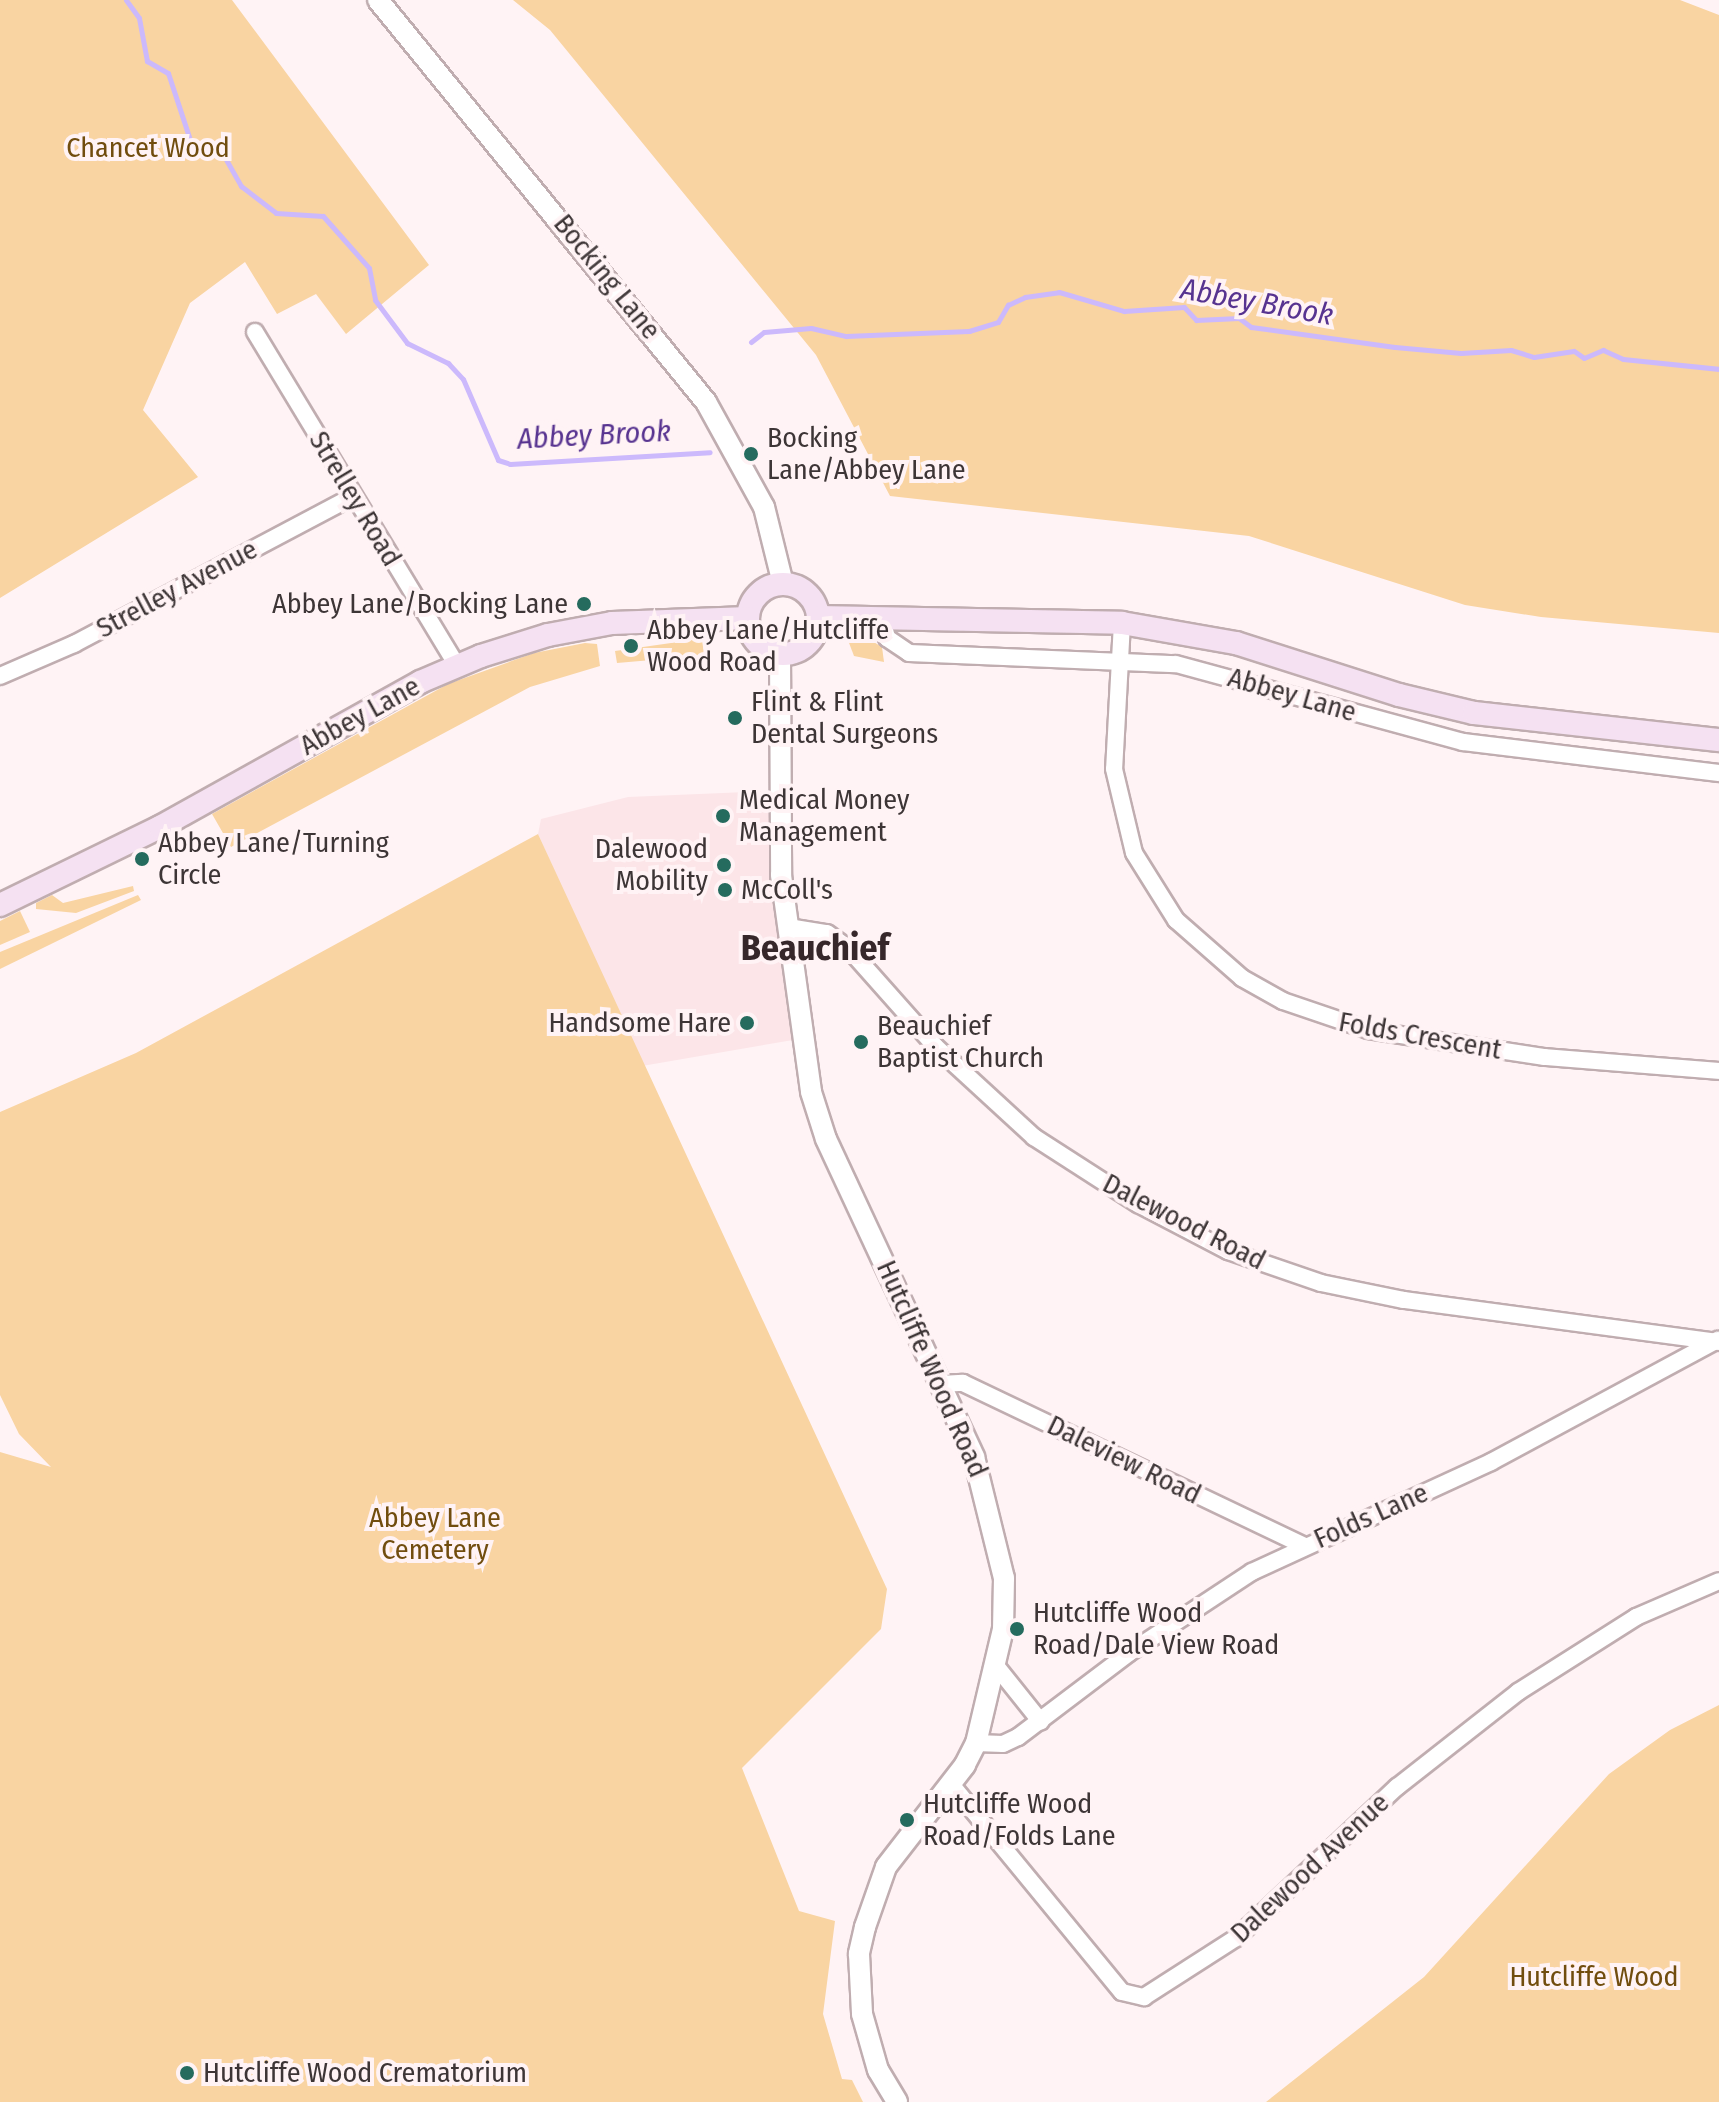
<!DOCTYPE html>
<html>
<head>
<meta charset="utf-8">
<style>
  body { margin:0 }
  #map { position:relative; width:1719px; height:2102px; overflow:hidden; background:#fff3f5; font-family:"Fira Sans Condensed",sans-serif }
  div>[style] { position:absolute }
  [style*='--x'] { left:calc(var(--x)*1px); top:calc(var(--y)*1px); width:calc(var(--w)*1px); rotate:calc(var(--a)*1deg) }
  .built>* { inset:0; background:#fce5e8 }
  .green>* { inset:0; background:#f9d4a2 }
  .stream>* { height:5px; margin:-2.5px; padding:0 2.5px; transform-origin:2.5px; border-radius:2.5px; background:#ccb9fc }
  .roads { filter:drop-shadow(2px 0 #c0adb0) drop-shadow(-2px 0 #c0adb0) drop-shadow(0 2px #c0adb0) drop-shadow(0 -2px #c0adb0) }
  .minor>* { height:16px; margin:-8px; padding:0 8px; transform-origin:8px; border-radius:8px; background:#fff }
  .tertiary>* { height:20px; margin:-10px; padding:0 10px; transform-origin:10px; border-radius:10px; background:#fff }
  .secondary>* { height:22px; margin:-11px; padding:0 11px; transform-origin:11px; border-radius:11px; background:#f5e1f2 }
  .secondary>.ring { margin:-11px; padding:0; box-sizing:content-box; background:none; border:22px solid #f5e1f2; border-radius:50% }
  .dots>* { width:22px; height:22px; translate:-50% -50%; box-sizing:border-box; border:4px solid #fff3f5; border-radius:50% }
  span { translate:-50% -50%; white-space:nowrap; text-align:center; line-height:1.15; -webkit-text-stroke:8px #fff3f5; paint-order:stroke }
  .park-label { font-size:28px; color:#714d0e }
  .street-label { font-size:28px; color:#3d3536 }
  .poi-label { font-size:28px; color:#3d3536 }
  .left { translate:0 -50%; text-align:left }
  .right { translate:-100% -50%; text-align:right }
  .water-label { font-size:30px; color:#573390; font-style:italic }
  .district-label { font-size:36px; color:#36272a; font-weight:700 }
</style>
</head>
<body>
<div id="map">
  <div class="built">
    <i style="clip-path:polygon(768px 791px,772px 794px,780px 949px,793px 1040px,642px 1066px,538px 834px,541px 819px,628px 797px)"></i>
  </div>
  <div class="green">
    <i style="clip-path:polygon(0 0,232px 0,429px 265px,346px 334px,316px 294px,277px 314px,245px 262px,190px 303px,143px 410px,198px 477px,0 598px)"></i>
    <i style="clip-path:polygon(513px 0,1680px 0,1719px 15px,1719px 633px,1541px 617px,1465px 605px,1249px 536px,890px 496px,816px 355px,550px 30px)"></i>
    <i style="clip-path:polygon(846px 635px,862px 635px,882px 647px,884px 662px,854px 656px)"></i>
    <i style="clip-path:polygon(706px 638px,710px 655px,617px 663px,615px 651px)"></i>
    <i style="clip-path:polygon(585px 643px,597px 644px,600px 666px,530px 687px,231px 847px,212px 814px,448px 684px,534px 653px)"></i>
    <i style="clip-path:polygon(538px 834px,887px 1589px,881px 1629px,742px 1768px,799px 1911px,835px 1921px,823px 2014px,842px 2079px,852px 2080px,863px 2102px,0 2102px,0 1452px,51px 1467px,19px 1434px,0 1395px,0 1112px,136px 1053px)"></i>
    <i style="clip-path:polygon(133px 886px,134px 891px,76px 913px,36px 909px,36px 903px,52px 895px,63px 903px)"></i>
    <i style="clip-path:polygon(138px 895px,141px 900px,0 969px,0 952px)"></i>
    <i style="clip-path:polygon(20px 911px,30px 932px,0 945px,0 921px)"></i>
    <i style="clip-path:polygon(1719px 1705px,1719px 2102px,1266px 2102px,1424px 1977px,1609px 1774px,1670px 1730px)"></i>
  </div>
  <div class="stream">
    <i style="--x:126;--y:0;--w:22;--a:54"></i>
    <i style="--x:139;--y:18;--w:44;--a:79.5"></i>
    <i style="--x:147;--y:61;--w:24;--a:30"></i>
    <i style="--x:168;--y:73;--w:77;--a:71.8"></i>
    <i style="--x:192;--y:146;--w:28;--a:6"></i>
    <i style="--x:220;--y:149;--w:43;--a:60.4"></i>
    <i style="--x:241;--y:186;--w:44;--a:37.6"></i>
    <i style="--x:276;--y:213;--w:47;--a:3.7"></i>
    <i style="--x:323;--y:216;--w:69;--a:48.5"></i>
    <i style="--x:369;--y:268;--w:33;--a:79"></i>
    <i style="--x:375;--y:300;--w:54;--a:53.3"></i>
    <i style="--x:407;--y:343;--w:46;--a:26"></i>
    <i style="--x:448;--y:363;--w:22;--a:47"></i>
    <i style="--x:463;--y:379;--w:88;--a:66.6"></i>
    <i style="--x:498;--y:460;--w:13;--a:18"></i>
    <i style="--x:510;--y:464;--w:200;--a:-3.4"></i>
    <i style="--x:751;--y:342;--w:16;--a:-38"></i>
    <i style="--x:764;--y:332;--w:47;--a:-4.9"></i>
    <i style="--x:811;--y:328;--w:36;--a:13"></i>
    <i style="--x:846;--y:336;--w:123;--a:-2.3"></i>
    <i style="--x:969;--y:331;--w:30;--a:-17"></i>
    <i style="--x:998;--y:322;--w:20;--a:-60"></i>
    <i style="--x:1008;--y:305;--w:19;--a:-25"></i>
    <i style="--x:1025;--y:297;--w:34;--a:-8"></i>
    <i style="--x:1059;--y:292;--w:68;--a:16.3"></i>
    <i style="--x:1124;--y:311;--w:60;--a:-3.8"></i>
    <i style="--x:1184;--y:307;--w:18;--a:47"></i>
    <i style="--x:1196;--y:320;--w:43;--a:-2.7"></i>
    <i style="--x:1239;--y:318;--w:15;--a:37"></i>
    <i style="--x:1251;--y:327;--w:145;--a:7.9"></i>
    <i style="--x:1395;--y:347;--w:66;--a:5.2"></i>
    <i style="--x:1461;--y:353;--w:50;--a:-3.4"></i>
    <i style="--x:1511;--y:350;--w:24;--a:17"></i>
    <i style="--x:1534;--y:357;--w:40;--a:-8.5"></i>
    <i style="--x:1574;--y:351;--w:12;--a:35"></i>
    <i style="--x:1584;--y:358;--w:21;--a:-23"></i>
    <i style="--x:1603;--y:350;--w:22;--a:24"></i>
    <i style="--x:1623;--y:359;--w:97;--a:5.9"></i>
  </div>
  <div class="roads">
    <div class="minor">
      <i style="--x:255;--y:332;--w:389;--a:58.8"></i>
      <i style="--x:882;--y:619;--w:20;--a:75"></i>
      <i style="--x:887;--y:638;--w:27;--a:34"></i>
      <i style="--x:909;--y:653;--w:267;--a:2.4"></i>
      <i style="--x:1176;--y:664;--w:297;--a:15.2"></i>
      <i style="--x:1463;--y:742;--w:258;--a:6.9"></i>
      <i style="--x:1122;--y:623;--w:146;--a:93.1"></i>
      <i style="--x:1114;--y:769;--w:86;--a:76.6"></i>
      <i style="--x:1134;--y:853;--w:79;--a:57.9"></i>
      <i style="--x:1176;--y:920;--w:88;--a:41.3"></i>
      <i style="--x:1242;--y:978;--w:47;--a:29.3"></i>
      <i style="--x:1283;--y:1001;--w:90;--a:18.8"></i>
      <i style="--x:1368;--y:1030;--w:179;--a:8.7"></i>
      <i style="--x:1545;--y:1057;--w:175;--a:4.6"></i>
      <i style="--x:0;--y:676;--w:81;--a:-23.4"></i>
      <i style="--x:74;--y:644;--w:314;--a:-27.9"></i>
      <i style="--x:788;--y:927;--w:39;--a:9"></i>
      <i style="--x:827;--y:933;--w:26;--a:36"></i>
      <i style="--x:848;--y:948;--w:132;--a:48.4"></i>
      <i style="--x:936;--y:1047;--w:133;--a:42.6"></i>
      <i style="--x:1034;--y:1137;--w:124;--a:32.8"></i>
      <i style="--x:1138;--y:1204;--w:102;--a:27.6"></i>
      <i style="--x:1228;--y:1251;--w:98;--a:19"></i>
      <i style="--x:1321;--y:1283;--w:85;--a:11.6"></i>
      <i style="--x:1404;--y:1300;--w:318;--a:7.6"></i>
      <i style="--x:941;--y:1384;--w:22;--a:-3"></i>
      <i style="--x:963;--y:1383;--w:379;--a:25.5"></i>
      <i style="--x:997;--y:1667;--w:70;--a:51.3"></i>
      <i style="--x:976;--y:1743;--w:27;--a:2"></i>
      <i style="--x:1003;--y:1744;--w:17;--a:-25"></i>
      <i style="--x:1018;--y:1737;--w:139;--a:-37.1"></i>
      <i style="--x:1129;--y:1653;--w:147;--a:-33.4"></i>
      <i style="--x:1252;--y:1572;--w:263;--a:-24.7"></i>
      <i style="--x:1491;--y:1462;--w:258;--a:-28.3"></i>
      <i style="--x:951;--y:1784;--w:269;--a:50.6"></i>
      <i style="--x:1122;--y:1992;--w:23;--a:13"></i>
      <i style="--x:1144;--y:1997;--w:109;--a:-32.7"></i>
      <i style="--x:1236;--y:1938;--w:221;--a:-43.2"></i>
      <i style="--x:1397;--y:1787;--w:154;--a:-38.1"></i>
      <i style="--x:1518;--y:1692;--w:140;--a:-32.4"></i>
      <i style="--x:1636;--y:1617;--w:90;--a:-23.4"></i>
    </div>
    <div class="tertiary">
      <i style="--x:378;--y:0;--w:519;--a:50.79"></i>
      <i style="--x:706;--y:402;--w:120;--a:61.1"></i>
      <i style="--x:764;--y:507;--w:79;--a:76.1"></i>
      <i style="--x:780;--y:653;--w:222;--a:89.7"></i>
      <i style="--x:781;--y:875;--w:219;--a:82.1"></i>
      <i style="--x:811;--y:1092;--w:49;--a:72.3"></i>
      <i style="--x:826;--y:1139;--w:351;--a:65"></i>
      <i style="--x:974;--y:1457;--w:125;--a:76.1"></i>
      <i style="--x:1004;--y:1578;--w:51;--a:91.1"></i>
      <i style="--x:1003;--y:1629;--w:117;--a:103.3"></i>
      <i style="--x:976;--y:1743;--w:25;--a:117"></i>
      <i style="--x:965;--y:1765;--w:129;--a:127.8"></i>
      <i style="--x:886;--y:1867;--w:64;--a:109.3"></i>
      <i style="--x:865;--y:1927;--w:28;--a:103"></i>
      <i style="--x:859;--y:1954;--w:60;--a:87.1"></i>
      <i style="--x:862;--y:2014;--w:58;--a:74.1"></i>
      <i style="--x:878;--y:2070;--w:37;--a:59"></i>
    </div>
    <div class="secondary">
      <i class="ring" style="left:748px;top:584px;width:48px;height:48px"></i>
      <i style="--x:818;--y:617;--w:304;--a:1.1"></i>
      <i style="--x:1122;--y:623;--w:116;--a:10"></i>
      <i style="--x:1236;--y:643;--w:171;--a:17.7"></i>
      <i style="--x:1399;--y:695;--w:77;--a:13.5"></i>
      <i style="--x:1474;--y:713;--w:246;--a:6.3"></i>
      <i style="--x:0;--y:905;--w:178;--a:-26"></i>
      <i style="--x:160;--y:827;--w:298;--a:-29.1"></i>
      <i style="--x:420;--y:682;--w:66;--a:-23.1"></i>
      <i style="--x:481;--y:656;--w:70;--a:-17.4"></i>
      <i style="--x:548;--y:635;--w:65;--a:-10.6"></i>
      <i style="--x:612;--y:623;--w:136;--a:-2.1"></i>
    </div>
  </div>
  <div class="dots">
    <i style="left:751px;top:454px;background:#256b5e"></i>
    <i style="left:584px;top:604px;background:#256b5e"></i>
    <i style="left:631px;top:646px;background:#256b5e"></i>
    <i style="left:735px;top:718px;background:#256b5e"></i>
    <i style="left:723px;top:816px;background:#256b5e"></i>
    <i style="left:142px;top:859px;background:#256b5e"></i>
    <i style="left:724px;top:865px;background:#256b5e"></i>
    <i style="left:725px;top:890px;background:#256b5e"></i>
    <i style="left:747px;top:1023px;background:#256b5e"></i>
    <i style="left:861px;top:1042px;background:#256b5e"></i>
    <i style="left:1017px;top:1629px;background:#256b5e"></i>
    <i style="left:907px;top:1820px;background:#256b5e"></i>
    <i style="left:187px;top:2073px;background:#256b5e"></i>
  </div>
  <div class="park-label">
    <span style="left:148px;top:148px">Chancet Wood</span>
    <span style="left:435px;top:1534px">Abbey Lane<br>Cemetery</span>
    <span style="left:1594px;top:1977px">Hutcliffe Wood</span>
  </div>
  <div class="street-label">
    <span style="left:607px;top:277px;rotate:51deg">Bocking Lane</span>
    <span style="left:355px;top:499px;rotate:59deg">Strelley Road</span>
    <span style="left:177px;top:589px;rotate:-28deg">Strelley Avenue</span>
    <span style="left:1292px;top:695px;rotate:16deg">Abbey Lane</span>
    <span style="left:360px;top:716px;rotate:-29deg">Abbey Lane</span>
    <span style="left:1420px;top:1036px;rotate:10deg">Folds Crescent</span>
    <span style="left:1184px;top:1222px;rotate:27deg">Dalewood Road</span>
    <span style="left:932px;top:1369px;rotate:66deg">Hutcliffe Wood Road</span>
    <span style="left:1124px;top:1460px;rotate:26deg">Daleview Road</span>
    <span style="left:1371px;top:1516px;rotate:-24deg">Folds Lane</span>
    <span style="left:1310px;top:1868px;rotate:-43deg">Dalewood Avenue</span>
  </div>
  <div class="poi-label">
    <span class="left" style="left:767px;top:454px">Bocking<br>Lane/Abbey Lane</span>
    <span class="right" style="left:568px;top:604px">Abbey Lane/Bocking Lane</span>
    <span class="left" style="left:647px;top:646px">Abbey Lane/Hutcliffe<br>Wood Road</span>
    <span class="left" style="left:751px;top:718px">Flint &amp; Flint<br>Dental Surgeons</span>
    <span class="left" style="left:739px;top:816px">Medical Money<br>Management</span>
    <span class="left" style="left:158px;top:859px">Abbey Lane/Turning<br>Circle</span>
    <span class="right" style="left:708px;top:865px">Dalewood<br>Mobility</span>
    <span class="left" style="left:741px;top:890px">McColl's</span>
    <span class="right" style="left:731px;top:1023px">Handsome Hare</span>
    <span class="left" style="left:877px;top:1042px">Beauchief<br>Baptist Church</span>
    <span class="left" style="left:1033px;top:1629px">Hutcliffe Wood<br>Road/Dale View Road</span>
    <span class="left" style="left:923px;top:1820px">Hutcliffe Wood<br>Road/Folds Lane</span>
    <span class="left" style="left:203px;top:2073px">Hutcliffe Wood Crematorium</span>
  </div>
  <div class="water-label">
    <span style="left:1257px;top:302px;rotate:10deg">Abbey Brook</span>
    <span style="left:594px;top:435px;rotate:-3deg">Abbey Brook</span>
  </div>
  <div class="district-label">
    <span style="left:815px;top:949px">Beauchief</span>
  </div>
</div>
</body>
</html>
